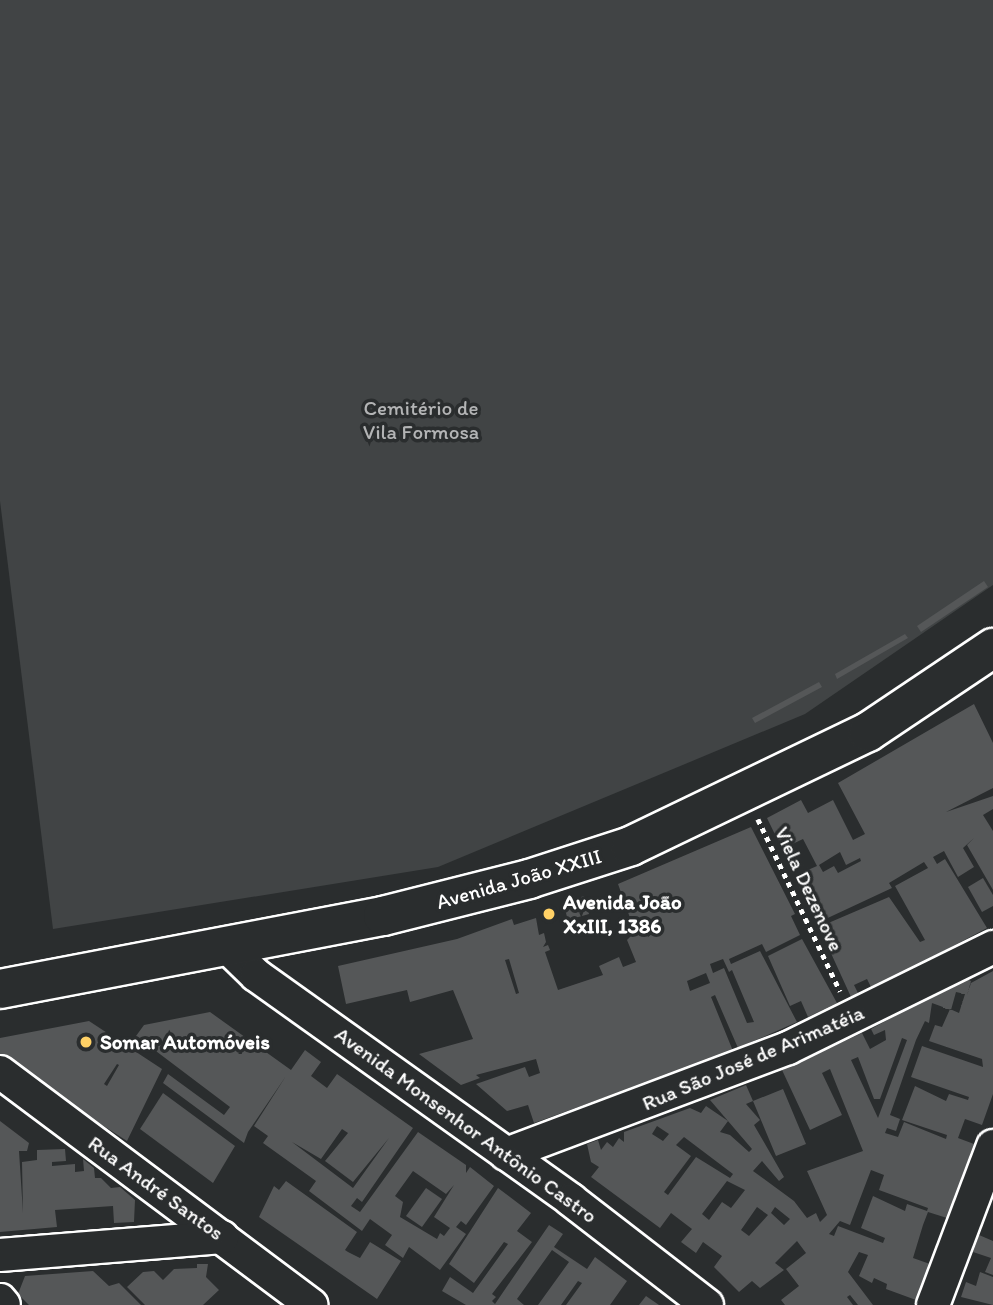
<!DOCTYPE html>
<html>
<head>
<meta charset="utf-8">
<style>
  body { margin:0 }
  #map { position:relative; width:993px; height:1305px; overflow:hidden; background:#2a2d2e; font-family:Itim,sans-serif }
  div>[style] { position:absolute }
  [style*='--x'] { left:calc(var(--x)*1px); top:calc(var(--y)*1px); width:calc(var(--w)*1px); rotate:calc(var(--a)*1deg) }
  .green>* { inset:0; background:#414445 }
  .building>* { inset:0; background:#555758 }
  .path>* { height:4.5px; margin-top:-2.25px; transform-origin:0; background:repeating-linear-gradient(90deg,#fff 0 5px,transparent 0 10px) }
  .roads { filter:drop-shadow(2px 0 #fff) drop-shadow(-2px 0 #fff) drop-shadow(0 2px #fff) drop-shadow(0 -2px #fff) }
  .minor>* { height:32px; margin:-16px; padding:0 16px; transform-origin:16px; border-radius:16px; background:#2a2d2e }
  .major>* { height:38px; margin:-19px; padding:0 19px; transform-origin:19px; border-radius:19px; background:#2a2d2e }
  .dots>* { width:19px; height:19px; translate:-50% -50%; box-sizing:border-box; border:4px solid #2a2d2e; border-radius:50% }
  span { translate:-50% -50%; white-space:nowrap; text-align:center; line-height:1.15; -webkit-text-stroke:7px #2a2d2e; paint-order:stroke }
  .park-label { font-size:21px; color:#b3b4b5 }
  .street-label { font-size:21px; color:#fff }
  .poi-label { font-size:21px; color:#fff; font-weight:700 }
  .left { translate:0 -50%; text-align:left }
</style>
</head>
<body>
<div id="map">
  <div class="green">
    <i style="clip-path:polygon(0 0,993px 0,993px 585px,805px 714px,438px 867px,53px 929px,0 501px)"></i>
  </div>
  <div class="building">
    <i style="clip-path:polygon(984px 581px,988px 587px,921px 632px,917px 626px)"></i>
    <i style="clip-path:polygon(905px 634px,908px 638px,837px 679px,835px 674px)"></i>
    <i style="clip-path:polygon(819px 682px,822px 687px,755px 723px,752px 718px)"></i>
    <i style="clip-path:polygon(evenodd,974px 704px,993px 743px,993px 788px,946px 812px,993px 796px,993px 809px,983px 815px,993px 831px,993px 890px,967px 845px,974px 838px,963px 848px,974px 867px,958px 877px,944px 851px,933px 857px,937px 864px,945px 859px,987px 928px,872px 989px,867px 979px,854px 985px,858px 993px,851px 997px,819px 927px,889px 897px,920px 942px,925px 940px,895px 886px,928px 868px,924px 862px,889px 883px,892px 888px,817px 923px,794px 876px,817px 866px,803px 839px,782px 849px,767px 818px,801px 800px,808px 813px,833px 800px,853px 840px,865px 834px,838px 783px,974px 704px,840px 852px,846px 865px,860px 858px,861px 861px,838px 873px,834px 866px,823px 872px,819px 865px,840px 852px)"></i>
    <i style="clip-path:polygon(evenodd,751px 827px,795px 914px,791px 916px,800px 935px,766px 952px,762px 944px,729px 959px,731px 964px,760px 951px,797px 1022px,738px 1048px,715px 995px,711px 997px,733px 1051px,534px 1123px,528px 1105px,507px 1111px,476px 1084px,525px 1067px,529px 1077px,540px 1073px,536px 1059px,476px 1075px,480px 1078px,461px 1085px,419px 1054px,473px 1039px,453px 990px,410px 1002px,407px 990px,346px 1004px,338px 966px,457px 939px,512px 919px,514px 925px,536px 918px,539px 935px,544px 933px,546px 942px,543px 947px,548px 945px,550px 950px,545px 952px,558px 990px,603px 975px,599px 966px,619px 957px,623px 967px,636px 962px,627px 940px,635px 932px,618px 884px,751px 827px,509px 959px,519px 993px,516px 994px,505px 960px,509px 959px,751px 827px,723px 959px,729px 972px,732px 970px,754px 1022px,747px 1023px,724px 968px,713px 973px,710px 964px,723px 959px,751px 827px,706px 973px,710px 983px,690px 991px,687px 981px,706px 973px)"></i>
    <i style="clip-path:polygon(983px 878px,993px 895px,993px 906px,982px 912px,968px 887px)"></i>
    <i style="clip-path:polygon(584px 896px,589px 914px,568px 920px,563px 903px)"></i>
    <i style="clip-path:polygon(802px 939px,837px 1003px,808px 1017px,801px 1001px,790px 1006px,768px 956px)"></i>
    <i style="clip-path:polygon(evenodd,993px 971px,993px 1094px,982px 1125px,965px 1119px,958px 1138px,974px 1144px,947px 1218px,928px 1212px,923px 1225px,913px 1258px,930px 1264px,916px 1300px,886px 1289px,887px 1284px,874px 1278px,872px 1283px,859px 1276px,868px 1255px,859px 1252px,848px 1272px,873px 1305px,858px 1305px,850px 1295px,847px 1297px,853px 1305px,785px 1305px,781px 1300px,799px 1286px,786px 1269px,806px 1253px,797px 1241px,775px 1263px,784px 1270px,760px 1288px,752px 1281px,739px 1292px,714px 1267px,722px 1256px,703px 1242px,696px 1253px,681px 1242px,692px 1229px,671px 1213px,660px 1228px,591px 1177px,599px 1167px,591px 1162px,587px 1144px,598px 1140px,601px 1150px,607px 1142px,613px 1147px,619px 1138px,624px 1142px,624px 1132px,690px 1108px,701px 1113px,706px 1106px,728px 1121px,720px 1132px,730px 1135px,749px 1152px,752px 1149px,710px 1100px,746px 1085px,753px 1101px,783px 1089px,806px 1144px,776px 1156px,753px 1101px,746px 1104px,760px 1120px,754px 1125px,784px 1177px,779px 1181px,762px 1161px,753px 1171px,794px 1201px,807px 1218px,816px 1213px,820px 1222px,827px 1215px,807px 1171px,863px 1151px,830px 1069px,822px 1073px,842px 1115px,810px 1130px,782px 1070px,862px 1033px,870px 1049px,886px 1040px,885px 1030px,874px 1035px,871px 1029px,964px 978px,971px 981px,967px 995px,971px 983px,993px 971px,956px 992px,965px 994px,959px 1013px,950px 1009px,942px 1027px,935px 1025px,929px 1041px,982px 1059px,983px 1067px,922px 1046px,911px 1077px,969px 1097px,968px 1100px,949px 1094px,946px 1101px,915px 1086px,902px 1120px,947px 1135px,946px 1139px,904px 1122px,898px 1137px,885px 1133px,887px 1128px,896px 1131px,900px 1119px,890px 1115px,916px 1040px,925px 1021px,929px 1023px,932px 1003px,951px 1010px,956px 992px,993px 971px,902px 1038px,907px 1040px,878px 1118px,851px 1060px,858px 1057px,874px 1099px,880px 1099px,902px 1038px,993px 971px,657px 1126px,669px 1134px,663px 1141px,652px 1134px,657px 1126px,993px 971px,684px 1137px,733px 1174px,730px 1178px,696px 1157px,668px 1195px,664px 1192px,691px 1156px,676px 1145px,684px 1137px,993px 971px,871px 1170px,884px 1175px,879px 1190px,928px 1208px,927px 1211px,907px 1204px,905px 1211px,873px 1196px,861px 1228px,885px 1238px,883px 1243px,838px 1226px,834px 1236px,829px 1234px,840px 1221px,850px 1225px,871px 1170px,993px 971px,727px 1181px,745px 1190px,731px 1208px,722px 1202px,709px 1220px,702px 1214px,727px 1181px,993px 971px,757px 1207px,768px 1215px,749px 1236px,741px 1230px,757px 1207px,993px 971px,775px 1207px,790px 1219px,784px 1225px,771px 1213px,775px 1207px)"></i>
    <i style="clip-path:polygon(evenodd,210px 1012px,291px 1070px,305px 1050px,321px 1062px,311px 1076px,327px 1088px,337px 1074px,413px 1128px,362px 1202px,357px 1198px,351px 1206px,360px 1212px,418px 1132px,466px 1165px,466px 1173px,470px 1167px,494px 1186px,466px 1225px,461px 1221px,456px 1227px,466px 1234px,440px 1270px,409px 1247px,403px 1258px,385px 1245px,392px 1235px,370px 1219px,362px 1231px,309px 1191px,316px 1181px,263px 1143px,268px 1136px,254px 1126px,286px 1076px,248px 1132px,244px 1143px,163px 1083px,168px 1074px,224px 1115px,230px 1107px,136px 1036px,144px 1025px,210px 1012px,342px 1129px,348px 1133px,325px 1161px,353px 1182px,389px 1138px,353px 1188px,292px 1142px,321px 1159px,342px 1129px,210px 1012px,413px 1171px,446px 1194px,454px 1185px,434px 1217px,450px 1228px,444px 1236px,440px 1233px,437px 1239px,400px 1217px,403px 1202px,395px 1196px,413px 1171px)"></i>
    <i style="clip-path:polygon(evenodd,89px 1021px,162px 1069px,127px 1141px,9px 1065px,0 1054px,0 1038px,89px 1021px,117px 1064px,119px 1065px,107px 1086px,104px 1084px,117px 1064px)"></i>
    <i style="clip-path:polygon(163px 1093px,235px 1146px,213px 1183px,140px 1129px)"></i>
    <i style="clip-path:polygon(0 1121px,29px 1143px,27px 1151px,19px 1151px,23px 1213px,22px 1162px,37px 1160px,37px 1150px,65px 1149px,66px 1161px,52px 1162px,52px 1166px,75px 1164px,75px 1172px,84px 1171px,83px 1159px,94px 1168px,95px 1178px,101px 1178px,111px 1188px,120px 1187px,135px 1200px,134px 1222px,114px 1223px,113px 1206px,55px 1210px,57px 1227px,0 1232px)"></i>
    <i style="clip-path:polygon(286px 1181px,357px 1232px,345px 1250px,348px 1252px,360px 1258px,370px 1242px,401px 1261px,377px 1299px,259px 1217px,274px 1186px,279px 1190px)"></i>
    <i style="clip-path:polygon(426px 1188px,442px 1199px,422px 1227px,406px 1216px)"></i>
    <i style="clip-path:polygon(498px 1188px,531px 1213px,517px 1231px,532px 1242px,492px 1294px,496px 1297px,492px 1301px,495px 1304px,549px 1225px,563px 1234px,554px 1247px,587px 1269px,595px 1257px,627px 1281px,610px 1305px,566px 1305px,582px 1283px,578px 1281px,561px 1305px,538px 1305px,569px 1262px,552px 1250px,517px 1299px,524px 1305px,466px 1305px,442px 1291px,450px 1277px,473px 1293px,508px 1244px,504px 1242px,474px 1283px,449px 1264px)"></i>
    <i style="clip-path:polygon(979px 1235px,993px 1241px,993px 1275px,985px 1272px,991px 1258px,973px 1252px)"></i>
    <i style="clip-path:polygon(197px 1264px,208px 1264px,206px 1277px,219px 1290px,203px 1305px,145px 1305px,127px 1287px,143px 1272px,154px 1271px,163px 1280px,174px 1269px,197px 1268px)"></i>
    <i style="clip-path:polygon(93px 1271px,109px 1286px,119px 1283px,141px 1305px,29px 1305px,18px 1294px,25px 1276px)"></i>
    <i style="clip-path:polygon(980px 1272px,993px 1277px,993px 1305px,961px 1297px,966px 1282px,976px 1286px)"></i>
    <i style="clip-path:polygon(646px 1296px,659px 1305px,639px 1305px)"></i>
  </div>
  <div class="path">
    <i style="--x:758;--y:819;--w:191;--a:64.5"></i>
  </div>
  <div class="roads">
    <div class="minor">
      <i style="--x:225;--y:945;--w:43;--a:44.1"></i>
      <i style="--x:256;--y:975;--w:387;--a:35.5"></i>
      <i style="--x:571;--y:1200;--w:172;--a:37.7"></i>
      <i style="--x:0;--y:1072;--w:389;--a:36.8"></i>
      <i style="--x:506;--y:1154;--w:301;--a:-20.6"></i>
      <i style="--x:788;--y:1048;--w:229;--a:-26.2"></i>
      <i style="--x:0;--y:1255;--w:223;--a:-4.6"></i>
      <i style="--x:0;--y:1300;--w:6;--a:51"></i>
      <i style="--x:933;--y:1305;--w:170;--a:-69.3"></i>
    </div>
    <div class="major">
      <i style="--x:0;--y:989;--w:390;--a:-10.8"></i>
      <i style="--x:383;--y:916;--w:151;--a:-14.2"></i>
      <i style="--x:529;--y:879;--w:107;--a:-17.9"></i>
      <i style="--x:631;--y:846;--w:263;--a:-25.7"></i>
      <i style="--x:868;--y:732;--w:151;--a:-33.9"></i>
    </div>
  </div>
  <div class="dots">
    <i style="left:549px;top:914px;background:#ffd166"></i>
    <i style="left:86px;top:1042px;background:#ffd166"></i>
  </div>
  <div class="park-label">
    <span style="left:421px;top:420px">Cemitério de<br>Vila Formosa</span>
  </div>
  <div class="street-label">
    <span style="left:519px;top:879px;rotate:-16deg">Avenida João XXIII</span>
    <span style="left:809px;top:889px;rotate:65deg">Viela Dezenove</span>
    <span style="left:753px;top:1058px;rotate:-23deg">Rua São José de Arimatéia</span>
    <span style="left:466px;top:1125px;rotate:36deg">Avenida Monsenhor Antônio Castro</span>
    <span style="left:156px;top:1188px;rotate:36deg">Rua André Santos</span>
  </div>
  <div class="poi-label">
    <span class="left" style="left:563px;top:914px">Avenida João<br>XxIII, 1386</span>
    <span class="left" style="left:100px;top:1042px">Somar Automóveis</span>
  </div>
</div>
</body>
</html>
